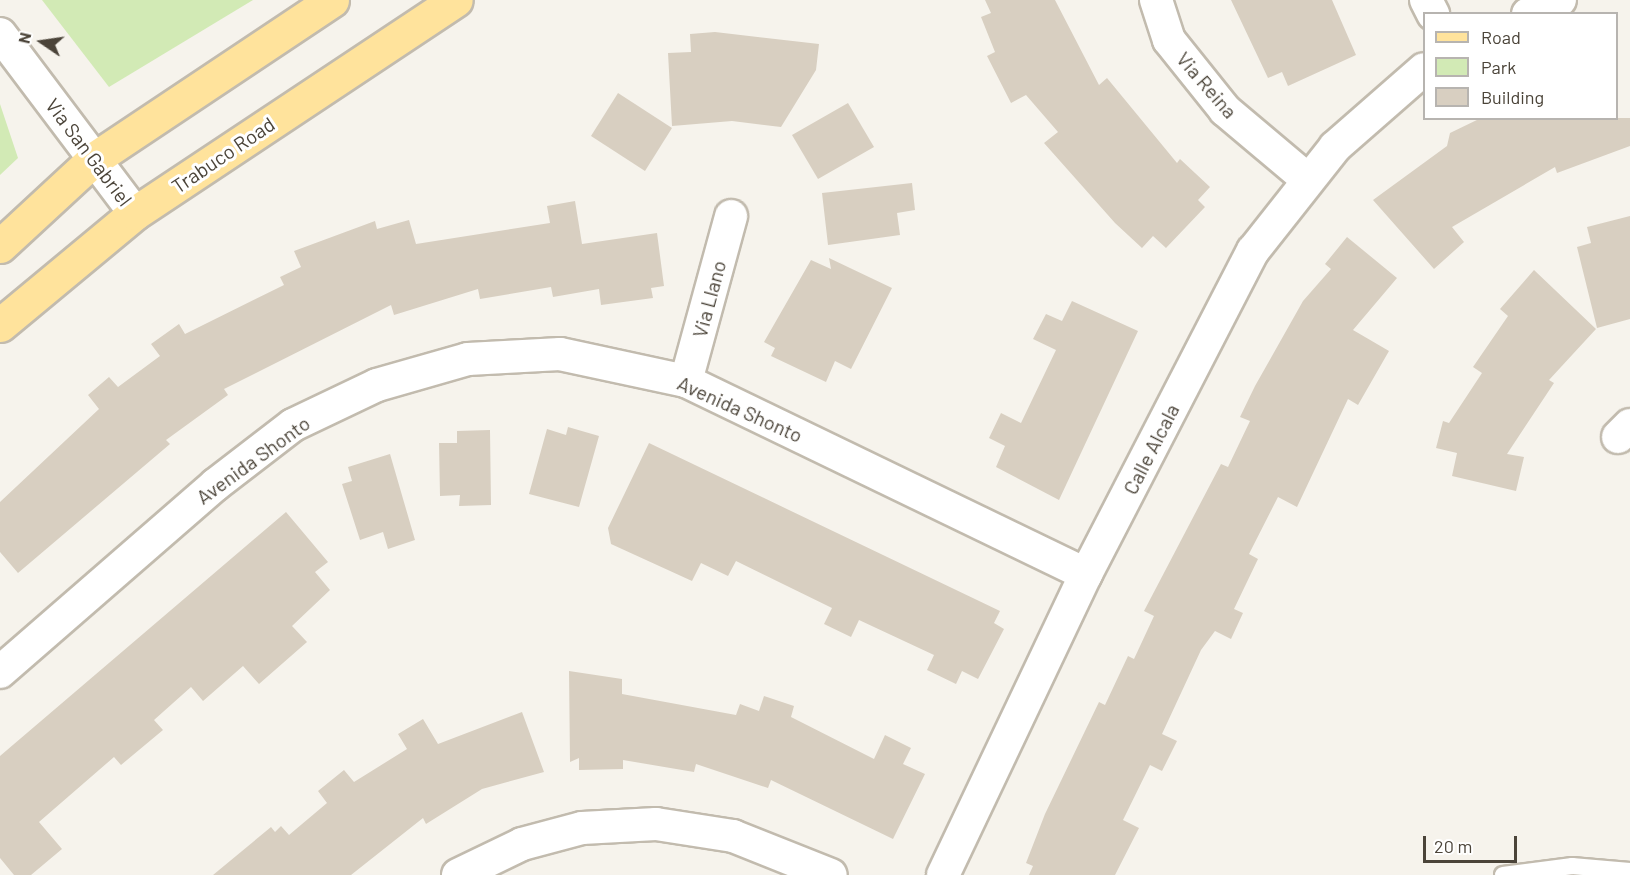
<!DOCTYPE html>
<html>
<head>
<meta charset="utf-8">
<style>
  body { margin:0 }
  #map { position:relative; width:1630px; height:875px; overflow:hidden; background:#f6f3ec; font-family:Barlow,sans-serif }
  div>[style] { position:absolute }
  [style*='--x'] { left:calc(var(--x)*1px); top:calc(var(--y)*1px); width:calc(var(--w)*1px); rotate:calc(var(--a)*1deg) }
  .green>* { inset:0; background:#d2eab5 }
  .building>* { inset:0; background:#d8cfc1 }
  .roads { filter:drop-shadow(2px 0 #c2bbae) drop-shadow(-2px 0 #c2bbae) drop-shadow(0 2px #c2bbae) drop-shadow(0 -2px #c2bbae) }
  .service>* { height:16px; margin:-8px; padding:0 8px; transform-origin:8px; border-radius:8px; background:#fff }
  .minor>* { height:32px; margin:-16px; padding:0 16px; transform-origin:16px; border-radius:16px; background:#fff }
  .primary>* { height:33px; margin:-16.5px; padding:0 16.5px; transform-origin:16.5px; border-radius:16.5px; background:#ffe39c }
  span { translate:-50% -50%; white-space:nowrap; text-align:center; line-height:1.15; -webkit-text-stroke:6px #fff; paint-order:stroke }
  .street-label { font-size:20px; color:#4b4439 }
  .legend { position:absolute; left:1423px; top:12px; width:195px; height:108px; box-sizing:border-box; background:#fff; border:2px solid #b7b4b0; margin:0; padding:8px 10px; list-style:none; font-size:18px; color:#4b4439 }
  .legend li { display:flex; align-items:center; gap:12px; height:30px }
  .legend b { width:30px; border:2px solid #b7b4b0 }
  .north { position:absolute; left:12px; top:12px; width:60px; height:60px; -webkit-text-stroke:4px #fff; paint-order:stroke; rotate:283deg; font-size:16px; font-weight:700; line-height:24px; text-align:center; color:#4b4439 }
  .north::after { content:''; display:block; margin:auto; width:21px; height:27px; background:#4b4439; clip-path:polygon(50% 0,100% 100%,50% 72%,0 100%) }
  .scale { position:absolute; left:1423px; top:836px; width:94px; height:27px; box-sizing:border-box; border:3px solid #4b4439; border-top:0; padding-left:8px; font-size:18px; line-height:21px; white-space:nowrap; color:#4b4439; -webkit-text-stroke:4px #fff; paint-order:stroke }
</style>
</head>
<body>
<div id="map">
  <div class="green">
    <i style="clip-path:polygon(42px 0,253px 0,109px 87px)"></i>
    <i style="clip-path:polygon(0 104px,18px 158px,0 175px)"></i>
  </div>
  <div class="building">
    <i style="clip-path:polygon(985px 0,1055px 0,1099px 85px,1107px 78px,1177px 163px,1180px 159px,1210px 187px,1198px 200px,1205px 207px,1166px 248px,1153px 236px,1142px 248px,1115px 223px,1044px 143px,1058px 132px,1026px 95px,1011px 103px,987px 56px,995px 52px,981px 17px,991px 13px)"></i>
    <i style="clip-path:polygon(1231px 0,1332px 0,1356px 55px,1288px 86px,1282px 72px,1268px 78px)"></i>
    <i style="clip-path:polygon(715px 32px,819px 44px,816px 70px,781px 127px,732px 121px,672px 126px,668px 53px,691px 52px,690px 34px)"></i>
    <i style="clip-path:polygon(618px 93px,672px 128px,645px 171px,591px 136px)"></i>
    <i style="clip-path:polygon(848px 103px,874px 147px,818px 179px,792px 135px)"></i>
    <i style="clip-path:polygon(1481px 118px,1630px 118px,1630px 146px,1557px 173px,1555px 167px,1452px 227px,1464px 242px,1434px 269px,1373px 200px,1447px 146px,1450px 133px)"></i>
    <i style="clip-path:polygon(912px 183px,915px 210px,897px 213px,900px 235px,828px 245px,822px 193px)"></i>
    <i style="clip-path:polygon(575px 201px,582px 244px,657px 233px,664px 286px,651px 288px,653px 298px,601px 305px,599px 289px,553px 297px,551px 287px,480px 299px,478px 289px,394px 315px,391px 305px,224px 389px,228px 395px,166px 440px,170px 444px,18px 573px,0 552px,0 502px,99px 409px,88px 395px,109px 377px,118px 387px,160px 356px,151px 344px,179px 324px,185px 334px,284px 285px,280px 277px,301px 267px,294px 251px,375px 221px,377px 229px,409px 220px,416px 244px,550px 223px,547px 206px)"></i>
    <i style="clip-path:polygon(1630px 216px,1630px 319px,1597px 328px,1577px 247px,1591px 243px,1587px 227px)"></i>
    <i style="clip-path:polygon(1347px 237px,1397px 278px,1353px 330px,1389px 351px,1358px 405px,1348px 399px,1297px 507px,1278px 497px,1249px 554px,1258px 559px,1234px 609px,1243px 613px,1231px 639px,1215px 631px,1201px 650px,1162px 734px,1177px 741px,1162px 771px,1150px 765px,1123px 820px,1139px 828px,1115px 875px,1029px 875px,1033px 866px,1026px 863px,1045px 814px,1099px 702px,1105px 705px,1128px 656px,1134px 659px,1154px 616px,1144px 611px,1221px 464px,1228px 467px,1250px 421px,1240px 417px,1255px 386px,1303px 301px,1331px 269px,1325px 264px)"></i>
    <i style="clip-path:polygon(829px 258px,892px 288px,851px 369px,835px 361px,826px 382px,771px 356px,775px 348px,764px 342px,811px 260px,831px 269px)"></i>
    <i style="clip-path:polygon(1534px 270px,1596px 329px,1549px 380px,1554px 383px,1507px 454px,1524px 457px,1516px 491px,1452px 476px,1457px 453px,1436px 448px,1443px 421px,1449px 423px,1482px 373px,1473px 367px,1508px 316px,1500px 309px)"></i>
    <i style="clip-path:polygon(1072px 301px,1138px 331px,1059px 500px,996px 467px,1005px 446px,989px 438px,1001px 413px,1021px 423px,1056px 350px,1033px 339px,1046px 314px,1062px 321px)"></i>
    <i style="clip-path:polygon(568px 427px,599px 436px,579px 507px,529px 494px,547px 429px,566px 435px)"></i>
    <i style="clip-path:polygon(490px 430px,491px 505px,459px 506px,460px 495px,440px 496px,439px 443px,457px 443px,457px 431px)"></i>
    <i style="clip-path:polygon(649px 443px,1000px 611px,994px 623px,1004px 629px,978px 679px,962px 671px,956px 684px,927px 670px,934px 655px,859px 620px,851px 637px,824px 624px,832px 608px,736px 561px,728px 576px,701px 563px,692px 581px,611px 544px,608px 528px)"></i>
    <i style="clip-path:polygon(390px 454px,415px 540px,388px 549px,383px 532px,360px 540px,342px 484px,352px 481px,348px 467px)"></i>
    <i style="clip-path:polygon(286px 512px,328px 562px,315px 572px,330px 590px,292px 626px,307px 642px,259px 684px,243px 666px,203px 701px,191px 687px,154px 720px,163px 730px,121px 765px,114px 757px,39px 822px,62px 849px,31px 875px,14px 875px,0 858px,0 756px)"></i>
    <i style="clip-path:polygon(569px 671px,622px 679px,622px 694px,736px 715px,740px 704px,759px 711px,764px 696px,794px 706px,791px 717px,874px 759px,885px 735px,911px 748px,903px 764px,925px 774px,893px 839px,771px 780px,768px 788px,696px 764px,694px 772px,623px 760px,623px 769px,579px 770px,579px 758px,570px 762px)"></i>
    <i style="clip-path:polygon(522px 712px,544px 772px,482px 789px,426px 824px,423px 818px,351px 875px,213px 875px,271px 827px,275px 832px,281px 826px,289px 835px,327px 803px,318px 791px,344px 770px,354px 782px,407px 749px,398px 734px,423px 719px,438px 744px)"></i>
  </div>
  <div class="roads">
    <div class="service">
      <i style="--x:1503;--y:875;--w:70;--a:-7.4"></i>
      <i style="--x:1572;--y:866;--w:58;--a:4.9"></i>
    </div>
    <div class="minor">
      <i style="--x:1156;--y:0;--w:42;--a:72"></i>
      <i style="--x:1169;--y:40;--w:90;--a:51.3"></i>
      <i style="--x:1225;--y:110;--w:107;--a:40.1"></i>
      <i style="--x:1426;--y:0;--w:16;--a:63"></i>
      <i style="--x:1528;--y:14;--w:35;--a:-24"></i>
      <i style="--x:0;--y:34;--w:224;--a:53"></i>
      <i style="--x:686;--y:381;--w:171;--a:-74.7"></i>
      <i style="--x:1618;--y:437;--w:17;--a:-45"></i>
      <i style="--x:0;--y:672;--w:285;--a:-41"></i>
      <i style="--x:215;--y:485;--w:98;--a:-37.6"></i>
      <i style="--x:293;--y:425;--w:93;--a:-25.5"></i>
      <i style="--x:377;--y:385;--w:95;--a:-15.9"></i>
      <i style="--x:468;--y:359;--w:92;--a:-3.1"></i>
      <i style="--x:560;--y:354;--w:129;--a:12.1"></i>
      <i style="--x:686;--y:381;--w:444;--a:25.8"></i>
      <i style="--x:458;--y:875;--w:71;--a:-25.8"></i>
      <i style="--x:522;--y:844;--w:62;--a:-14.9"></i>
      <i style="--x:582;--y:828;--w:74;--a:-3.1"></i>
      <i style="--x:656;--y:824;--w:78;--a:8.9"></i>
      <i style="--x:733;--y:836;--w:105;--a:21.7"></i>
      <i style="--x:943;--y:875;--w:333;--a:-64.6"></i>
      <i style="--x:1086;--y:574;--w:364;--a:-62.7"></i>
      <i style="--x:1253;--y:251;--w:132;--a:-51.7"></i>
      <i style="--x:1335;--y:147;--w:118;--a:-41.2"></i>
    </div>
    <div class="primary">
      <i style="--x:0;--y:246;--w:128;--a:-42.8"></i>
      <i style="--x:94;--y:159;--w:286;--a:-33.7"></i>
      <i style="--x:0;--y:325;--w:175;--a:-39.7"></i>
      <i style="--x:135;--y:213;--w:385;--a:-33.6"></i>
    </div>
  </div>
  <div class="street-label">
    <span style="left:1207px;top:85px;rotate:49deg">Via Reina</span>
    <span style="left:89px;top:152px;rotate:53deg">Via San Gabriel</span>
    <span style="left:223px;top:155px;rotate:-34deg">Trabuco Road</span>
    <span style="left:709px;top:299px;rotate:-75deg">Via Llano</span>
    <span style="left:740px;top:409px;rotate:24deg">Avenida Shonto</span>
    <span style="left:1151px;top:449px;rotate:-63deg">Calle Alcala</span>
    <span style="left:253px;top:460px;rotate:-36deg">Avenida Shonto</span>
  </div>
  <ul class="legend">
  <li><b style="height:8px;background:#ffe39c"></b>Road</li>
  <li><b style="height:16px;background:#d2eab5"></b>Park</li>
  <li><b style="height:16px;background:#d8cfc1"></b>Building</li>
  </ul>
  <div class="north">N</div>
  <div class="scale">20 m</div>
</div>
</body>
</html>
